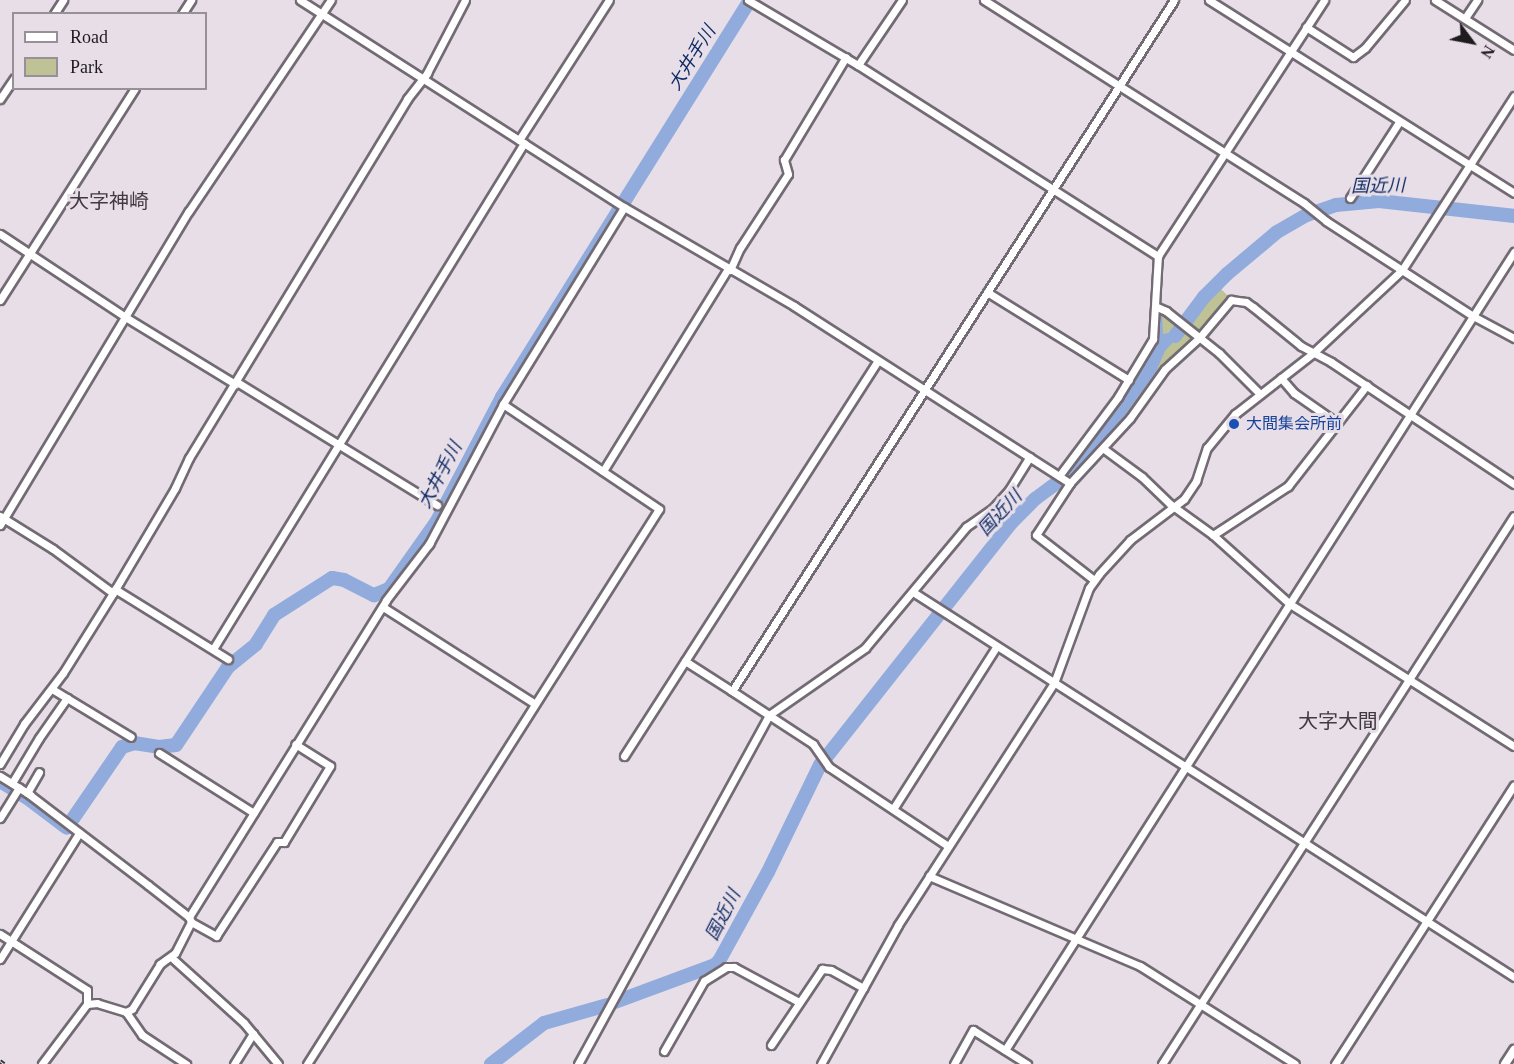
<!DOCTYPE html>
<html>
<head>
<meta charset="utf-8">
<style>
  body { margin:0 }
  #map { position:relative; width:1514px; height:1064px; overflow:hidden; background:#e7dee8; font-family:"Times New Roman","Noto Sans JP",serif }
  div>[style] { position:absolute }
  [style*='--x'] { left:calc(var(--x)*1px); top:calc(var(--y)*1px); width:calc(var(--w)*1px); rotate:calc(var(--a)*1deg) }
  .green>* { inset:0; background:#bec294 }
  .water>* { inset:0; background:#91acdc }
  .river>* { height:14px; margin:-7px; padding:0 7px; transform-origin:7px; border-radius:7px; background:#91acdc }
  .roads { filter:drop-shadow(2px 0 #736b74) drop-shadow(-2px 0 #736b74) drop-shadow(0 2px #736b74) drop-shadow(0 -2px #736b74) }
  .minor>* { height:7px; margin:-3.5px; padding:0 3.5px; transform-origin:3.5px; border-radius:3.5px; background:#fff }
  .tertiary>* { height:8px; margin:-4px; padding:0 4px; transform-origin:4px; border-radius:4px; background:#fff }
  .rail>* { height:4.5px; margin-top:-2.25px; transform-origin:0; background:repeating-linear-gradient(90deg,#e7dee8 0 7px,#3d393d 0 14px); box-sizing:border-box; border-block:2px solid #3d393d }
  .dots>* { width:16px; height:16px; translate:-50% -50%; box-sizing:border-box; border:3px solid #e7dee8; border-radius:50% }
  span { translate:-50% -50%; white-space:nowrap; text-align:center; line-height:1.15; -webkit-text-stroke:6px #e7dee8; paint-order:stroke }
  .transit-label { font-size:16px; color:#164399 }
  .left { translate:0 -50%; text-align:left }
  .water-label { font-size:18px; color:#102c65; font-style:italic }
  .quarter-label { font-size:20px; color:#403941 }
  .legend { position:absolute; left:12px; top:12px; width:195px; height:78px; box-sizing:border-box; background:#e7dee8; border:2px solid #979098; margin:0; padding:8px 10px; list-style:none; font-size:18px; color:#1f1c1f }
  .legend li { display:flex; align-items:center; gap:12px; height:30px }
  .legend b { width:30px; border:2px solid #979098 }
  .north { position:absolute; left:1442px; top:12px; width:60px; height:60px; -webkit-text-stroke:4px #e7dee8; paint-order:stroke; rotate:122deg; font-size:16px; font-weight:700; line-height:24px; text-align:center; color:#1f1c1f }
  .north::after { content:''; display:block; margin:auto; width:21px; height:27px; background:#1f1c1f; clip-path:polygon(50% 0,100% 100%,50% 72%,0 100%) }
</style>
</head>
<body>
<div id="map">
  <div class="green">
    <i style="clip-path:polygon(1221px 289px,1229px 297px,1199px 334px,1072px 477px,1062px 475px,1155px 338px,1159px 310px,1187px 330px,1205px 305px)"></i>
  </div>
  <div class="water">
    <i style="clip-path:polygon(1159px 310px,1162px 311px,1163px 334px,1173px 332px,1182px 326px,1185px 329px,1165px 351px,1156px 372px,1114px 430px,1067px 479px,1064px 476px,1065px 473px,1118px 408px,1150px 354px,1156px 340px)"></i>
  </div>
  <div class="river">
    <i style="--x:1175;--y:336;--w:49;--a:-53.4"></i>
    <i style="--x:1204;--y:297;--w:33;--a:-45"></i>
    <i style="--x:1227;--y:274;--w:65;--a:-40"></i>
    <i style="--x:1277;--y:232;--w:34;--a:-30"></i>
    <i style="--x:1307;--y:215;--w:31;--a:-19"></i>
    <i style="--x:1336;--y:205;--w:43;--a:-5.3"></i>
    <i style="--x:1379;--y:201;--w:136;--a:6.3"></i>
    <i style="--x:0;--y:781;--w:31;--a:32"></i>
    <i style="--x:26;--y:797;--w:51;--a:37.1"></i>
    <i style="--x:70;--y:823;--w:92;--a:-55.6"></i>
    <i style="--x:122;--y:747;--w:13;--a:-18"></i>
    <i style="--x:134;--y:743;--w:25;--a:9"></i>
    <i style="--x:159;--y:747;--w:17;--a:-7"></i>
    <i style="--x:176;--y:745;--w:94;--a:-56.3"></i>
    <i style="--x:228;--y:667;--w:36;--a:-39"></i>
    <i style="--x:256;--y:644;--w:34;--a:-58"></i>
    <i style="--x:274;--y:615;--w:69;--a:-32.5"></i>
    <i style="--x:332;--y:578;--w:12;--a:9"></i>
    <i style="--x:344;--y:580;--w:34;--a:27"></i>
    <i style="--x:374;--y:595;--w:16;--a:-22"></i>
    <i style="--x:389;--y:589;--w:83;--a:-54.8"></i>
    <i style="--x:437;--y:521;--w:140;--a:-62.3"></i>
    <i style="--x:502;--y:397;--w:468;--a:-58"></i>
    <i style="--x:615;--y:1002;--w:107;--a:-20.3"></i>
    <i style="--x:715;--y:965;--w:6;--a:-45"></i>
    <i style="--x:719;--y:961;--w:102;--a:-61.2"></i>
    <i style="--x:768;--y:872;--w:119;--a:-64.1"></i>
    <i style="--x:820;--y:765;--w:310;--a:-51.7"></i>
    <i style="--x:1012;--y:522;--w:33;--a:-45"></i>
    <i style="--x:1035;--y:499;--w:49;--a:-36.6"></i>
    <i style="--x:491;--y:1064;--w:67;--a:-37.7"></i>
    <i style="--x:544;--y:1023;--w:66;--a:-15.9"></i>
  </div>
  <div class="roads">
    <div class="minor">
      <i style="--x:300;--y:0;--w:384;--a:32.6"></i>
      <i style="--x:624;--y:207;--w:197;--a:30.2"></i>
      <i style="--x:794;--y:306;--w:328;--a:32.7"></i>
      <i style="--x:1070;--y:483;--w:88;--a:-47.3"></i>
      <i style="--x:1130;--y:418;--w:60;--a:-54.5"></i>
      <i style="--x:1165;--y:369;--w:46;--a:-42.4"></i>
      <i style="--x:1199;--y:338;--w:50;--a:-49.9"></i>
      <i style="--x:1231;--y:300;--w:15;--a:8"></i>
      <i style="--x:1246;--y:302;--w:9;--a:36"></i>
      <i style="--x:1253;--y:307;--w:62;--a:39.1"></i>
      <i style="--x:1301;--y:346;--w:34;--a:28"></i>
      <i style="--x:1331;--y:362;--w:220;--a:33.7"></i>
      <i style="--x:748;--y:0;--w:128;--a:30.6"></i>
      <i style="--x:858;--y:65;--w:356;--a:32.5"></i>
      <i style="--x:984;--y:0;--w:379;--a:32.4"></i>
      <i style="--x:1304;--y:203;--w:28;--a:39"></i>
      <i style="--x:1326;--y:221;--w:175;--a:32.9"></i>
      <i style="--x:1473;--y:316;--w:47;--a:28.2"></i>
      <i style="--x:1209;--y:0;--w:361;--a:32.3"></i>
      <i style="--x:1435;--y:0;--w:93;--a:32.3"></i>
      <i style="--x:54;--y:14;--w:17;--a:-57"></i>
      <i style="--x:182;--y:14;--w:17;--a:-57"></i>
      <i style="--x:1465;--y:18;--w:22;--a:-56"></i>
      <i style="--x:1306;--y:27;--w:56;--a:32.6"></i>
      <i style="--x:1353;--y:57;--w:15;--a:-37"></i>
      <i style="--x:1365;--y:48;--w:62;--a:-50.2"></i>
      <i style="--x:858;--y:65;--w:78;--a:-55.9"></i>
      <i style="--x:0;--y:99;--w:25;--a:-56"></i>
      <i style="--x:519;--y:140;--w:166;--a:-57.3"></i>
      <i style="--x:1350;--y:198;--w:90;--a:-57.2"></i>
      <i style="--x:0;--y:234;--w:152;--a:33.5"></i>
      <i style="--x:127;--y:318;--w:127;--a:31.4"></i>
      <i style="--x:730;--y:270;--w:24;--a:-66"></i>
      <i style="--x:740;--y:248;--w:88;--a:-57"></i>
      <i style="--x:788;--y:174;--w:15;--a:-106"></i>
      <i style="--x:784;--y:160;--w:120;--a:-59"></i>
      <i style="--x:987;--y:292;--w:167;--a:31.8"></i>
      <i style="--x:0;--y:300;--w:251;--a:-57.5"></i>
      <i style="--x:1157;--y:307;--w:10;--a:24"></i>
      <i style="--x:1166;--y:311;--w:68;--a:38.4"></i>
      <i style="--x:1219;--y:353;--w:58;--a:45"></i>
      <i style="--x:1281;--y:378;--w:20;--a:49"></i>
      <i style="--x:1294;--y:393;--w:47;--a:34.7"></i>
      <i style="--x:237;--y:382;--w:235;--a:31.6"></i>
      <i style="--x:1104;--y:449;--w:47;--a:36.4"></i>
      <i style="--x:1142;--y:477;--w:39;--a:44"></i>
      <i style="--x:1170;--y:504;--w:53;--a:35.8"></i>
      <i style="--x:1213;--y:535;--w:103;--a:41.9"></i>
      <i style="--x:1290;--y:604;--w:265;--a:32.4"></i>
      <i style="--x:603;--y:471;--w:238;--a:-58.3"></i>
      <i style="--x:1059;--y:476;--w:99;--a:-53.2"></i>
      <i style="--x:1118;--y:397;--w:68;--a:-58.9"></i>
      <i style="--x:1153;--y:339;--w:83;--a:-86.6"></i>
      <i style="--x:1158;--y:256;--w:305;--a:-57"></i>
      <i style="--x:1070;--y:483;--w:62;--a:123.2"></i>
      <i style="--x:1036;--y:535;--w:73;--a:37.8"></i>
      <i style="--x:0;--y:516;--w:62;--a:31.9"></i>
      <i style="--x:53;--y:549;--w:74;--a:36.3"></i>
      <i style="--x:0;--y:525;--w:366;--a:-59"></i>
      <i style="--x:189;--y:211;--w:254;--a:-56.1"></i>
      <i style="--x:1213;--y:535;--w:90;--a:-33.2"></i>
      <i style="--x:1288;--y:486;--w:128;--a:-52"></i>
      <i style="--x:115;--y:589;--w:133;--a:31.8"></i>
      <i style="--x:913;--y:592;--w:714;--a:32.64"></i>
      <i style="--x:383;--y:607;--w:180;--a:32.5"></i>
      <i style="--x:213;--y:649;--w:594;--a:-58.42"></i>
      <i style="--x:685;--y:661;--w:56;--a:32.6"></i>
      <i style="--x:52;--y:689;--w:92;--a:31.3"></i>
      <i style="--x:159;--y:753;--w:112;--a:32.3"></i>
      <i style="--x:624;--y:756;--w:470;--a:-57.3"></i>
      <i style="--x:0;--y:764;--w:47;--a:-59"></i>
      <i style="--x:24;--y:724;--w:64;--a:-52.6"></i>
      <i style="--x:63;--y:673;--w:94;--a:-58"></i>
      <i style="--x:113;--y:593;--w:122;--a:-59.4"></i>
      <i style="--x:175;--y:488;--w:33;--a:-65"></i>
      <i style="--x:189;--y:458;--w:420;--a:-58.7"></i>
      <i style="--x:407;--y:99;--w:33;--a:-52"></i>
      <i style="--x:427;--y:73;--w:82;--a:-62.5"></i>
      <i style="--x:0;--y:776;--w:36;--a:32"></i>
      <i style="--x:30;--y:795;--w:148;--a:37.3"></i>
      <i style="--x:148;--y:885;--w:52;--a:38"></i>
      <i style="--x:189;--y:917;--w:5;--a:68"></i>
      <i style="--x:191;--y:922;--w:35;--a:117"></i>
      <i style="--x:175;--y:953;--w:19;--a:144"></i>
      <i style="--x:160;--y:964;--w:53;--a:121.9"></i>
      <i style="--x:132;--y:1009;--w:7;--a:153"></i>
      <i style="--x:126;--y:1012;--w:30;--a:-163"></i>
      <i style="--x:97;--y:1003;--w:10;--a:174"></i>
      <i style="--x:87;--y:1004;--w:75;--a:126.9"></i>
      <i style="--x:12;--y:783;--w:52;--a:-59"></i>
      <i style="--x:39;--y:738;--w:49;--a:-55"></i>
      <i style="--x:27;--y:793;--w:24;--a:-60"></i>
      <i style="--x:893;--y:809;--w:193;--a:-57.5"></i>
      <i style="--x:0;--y:818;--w:36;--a:-58"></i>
      <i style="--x:948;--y:846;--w:143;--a:-146.4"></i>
      <i style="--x:829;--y:767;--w:28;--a:-125"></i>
      <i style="--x:813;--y:744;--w:97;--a:-146.8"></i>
      <i style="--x:732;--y:691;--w:820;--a:-57.39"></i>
      <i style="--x:929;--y:876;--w:229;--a:23.1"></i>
      <i style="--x:1140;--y:966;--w:183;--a:32.3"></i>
      <i style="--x:189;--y:917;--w:373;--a:-58.1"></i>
      <i style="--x:386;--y:600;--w:71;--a:-52.5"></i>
      <i style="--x:429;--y:544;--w:158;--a:-62.1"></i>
      <i style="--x:503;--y:404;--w:231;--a:-58.4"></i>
      <i style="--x:191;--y:922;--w:29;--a:29"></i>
      <i style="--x:216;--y:936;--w:112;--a:-57"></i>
      <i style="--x:277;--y:842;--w:7;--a:0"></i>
      <i style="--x:284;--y:842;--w:89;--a:-58.8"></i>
      <i style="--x:330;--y:766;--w:41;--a:-147.8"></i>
      <i style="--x:0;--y:934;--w:103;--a:32.8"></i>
      <i style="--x:87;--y:990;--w:14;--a:90"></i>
      <i style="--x:171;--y:957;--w:98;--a:42.1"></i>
      <i style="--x:244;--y:1023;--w:53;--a:50.3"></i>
      <i style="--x:0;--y:959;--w:149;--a:-57.9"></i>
      <i style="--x:126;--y:1012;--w:28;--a:55"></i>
      <i style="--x:142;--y:1035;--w:53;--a:33.4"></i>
      <i style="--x:771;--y:1045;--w:92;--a:-56.1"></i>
      <i style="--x:822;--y:969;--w:9;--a:6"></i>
      <i style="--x:831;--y:970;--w:37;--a:29"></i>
      <i style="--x:1005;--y:1050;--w:947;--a:-57.47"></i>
      <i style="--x:664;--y:1051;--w:81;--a:-60.3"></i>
      <i style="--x:704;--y:981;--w:26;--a:-32"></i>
      <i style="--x:726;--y:967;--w:8;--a:0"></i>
      <i style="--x:734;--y:967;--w:74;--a:28.3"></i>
      <i style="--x:234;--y:1064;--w:36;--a:-58"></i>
      <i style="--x:307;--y:1064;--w:657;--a:-57.62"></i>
      <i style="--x:659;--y:509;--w:188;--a:-146.1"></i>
      <i style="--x:578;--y:1064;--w:398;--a:-61.3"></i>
      <i style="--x:769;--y:715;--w:117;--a:-34.9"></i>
      <i style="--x:865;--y:648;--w:158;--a:-50.1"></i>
      <i style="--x:966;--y:527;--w:33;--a:-35"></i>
      <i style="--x:993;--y:508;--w:24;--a:-48"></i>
      <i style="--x:1009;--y:490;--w:39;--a:-58"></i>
      <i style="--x:821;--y:1064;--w:159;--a:-61"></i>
      <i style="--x:898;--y:925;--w:288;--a:-57.2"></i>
      <i style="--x:1054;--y:683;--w:101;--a:-69.8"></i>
      <i style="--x:1089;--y:588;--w:17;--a:-54"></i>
      <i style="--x:1099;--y:574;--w:46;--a:-47.6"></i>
      <i style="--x:1130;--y:540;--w:68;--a:-37.2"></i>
      <i style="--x:1184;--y:499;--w:22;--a:-56"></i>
      <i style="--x:1196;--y:481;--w:35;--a:-72"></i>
      <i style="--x:1207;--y:448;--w:44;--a:-50.5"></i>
      <i style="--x:1235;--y:414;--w:99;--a:-38"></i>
      <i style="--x:1313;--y:353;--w:122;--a:-43"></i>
      <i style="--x:1402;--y:270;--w:207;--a:-57.2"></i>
      <i style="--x:954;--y:1064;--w:39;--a:-61"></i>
      <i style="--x:973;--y:1030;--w:64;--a:32.2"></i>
      <i style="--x:1162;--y:1064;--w:651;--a:-57.29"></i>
      <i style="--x:1335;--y:1064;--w:331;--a:-57.3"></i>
    </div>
    <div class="tertiary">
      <i style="--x:1505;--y:1064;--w:17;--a:-57"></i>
    </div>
  </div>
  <div class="rail">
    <i style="--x:0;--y:1061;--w:5;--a:37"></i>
  </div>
  <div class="dots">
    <i style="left:1234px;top:424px;background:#1a4fb4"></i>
  </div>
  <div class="transit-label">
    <span class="left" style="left:1246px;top:424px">大間集会所前</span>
  </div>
  <div class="water-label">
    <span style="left:692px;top:58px;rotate:-58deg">大井手川</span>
    <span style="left:1378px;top:186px;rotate:-1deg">国近川</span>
    <span style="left:440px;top:475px;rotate:-62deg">大井手川</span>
    <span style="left:1000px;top:513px;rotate:-47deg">国近川</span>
    <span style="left:723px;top:915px;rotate:-63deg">国近川</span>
  </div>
  <div class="quarter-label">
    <span style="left:109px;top:201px">大字神崎</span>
    <span style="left:1338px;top:721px">大字大間</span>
  </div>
  <ul class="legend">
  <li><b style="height:8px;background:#fff"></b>Road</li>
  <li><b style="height:16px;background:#bec294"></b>Park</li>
  </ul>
  <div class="north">N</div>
</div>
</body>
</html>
